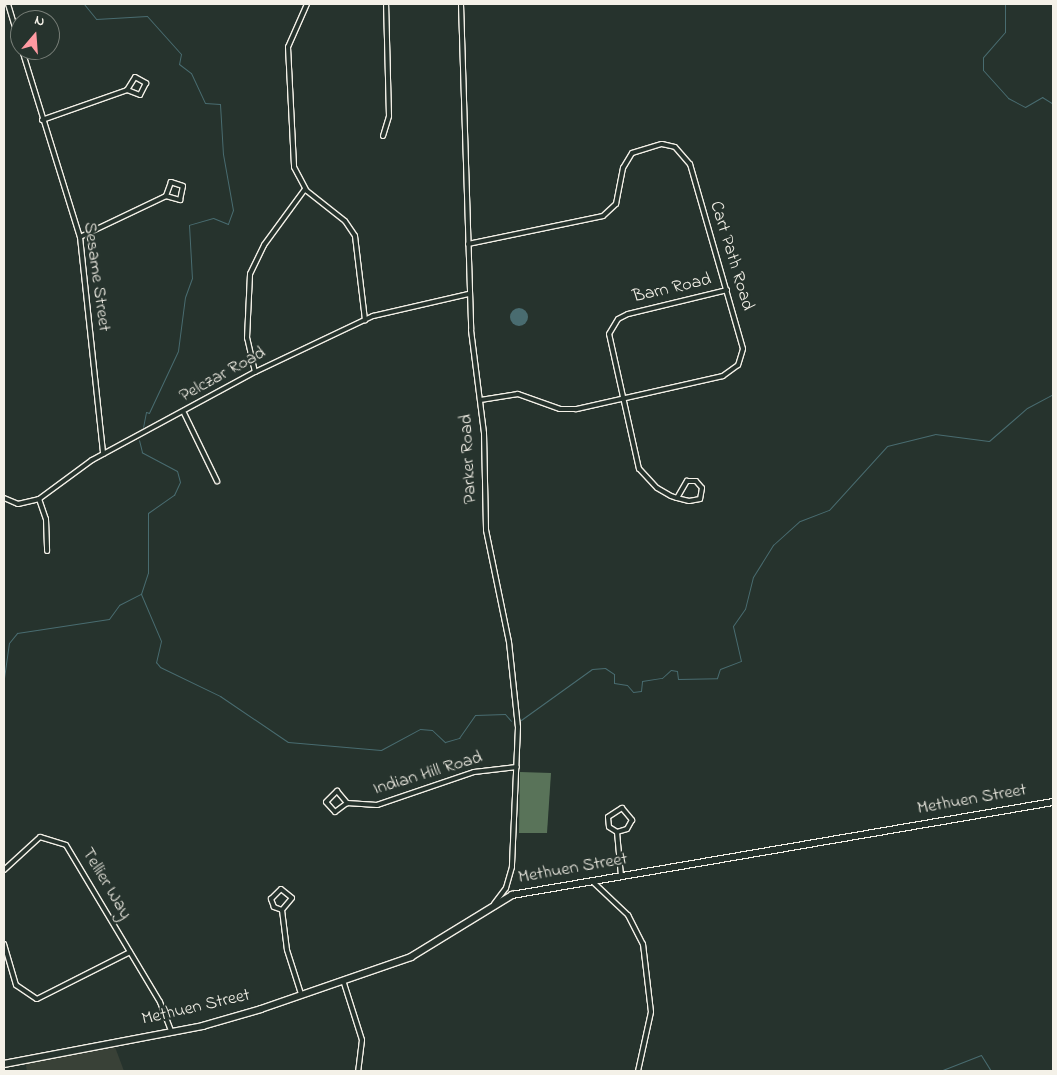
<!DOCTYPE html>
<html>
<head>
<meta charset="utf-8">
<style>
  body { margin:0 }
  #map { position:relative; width:1057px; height:1075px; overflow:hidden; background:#26332d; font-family:"Indie Flower",sans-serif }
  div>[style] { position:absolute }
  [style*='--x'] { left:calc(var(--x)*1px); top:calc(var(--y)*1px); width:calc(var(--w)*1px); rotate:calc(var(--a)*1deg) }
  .built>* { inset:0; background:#394137 }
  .green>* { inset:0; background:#597359 }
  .water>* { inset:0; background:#496c70 }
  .round { border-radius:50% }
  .stream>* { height:1px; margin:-0.5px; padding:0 0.5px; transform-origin:0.5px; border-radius:0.5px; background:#496c70 }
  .roads { filter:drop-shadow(1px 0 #f4f1e8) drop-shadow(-1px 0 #f4f1e8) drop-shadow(0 1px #f4f1e8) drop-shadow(0 -1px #f4f1e8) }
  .street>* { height:4px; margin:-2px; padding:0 2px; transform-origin:2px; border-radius:2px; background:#26332d }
  .secondary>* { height:5.5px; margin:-2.75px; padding:0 2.75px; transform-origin:2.75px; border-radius:2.75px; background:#26332d }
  span { translate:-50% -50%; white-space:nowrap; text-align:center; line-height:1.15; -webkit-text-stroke:4px #26332d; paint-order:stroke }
  .street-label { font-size:18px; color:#f4f1e8 }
  .frame { position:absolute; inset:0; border:5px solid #f4f1e8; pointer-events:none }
  .north { position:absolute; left:10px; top:10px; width:50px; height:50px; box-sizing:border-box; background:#26332d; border:1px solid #787f78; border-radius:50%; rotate:18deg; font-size:14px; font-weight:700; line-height:20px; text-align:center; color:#f4f1e8 }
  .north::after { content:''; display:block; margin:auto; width:18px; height:22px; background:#ff9aa2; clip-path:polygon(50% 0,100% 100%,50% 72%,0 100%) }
</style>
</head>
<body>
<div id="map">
  <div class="built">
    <i style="clip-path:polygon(115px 1047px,124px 1071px,27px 1071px,25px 1061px)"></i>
  </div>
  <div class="green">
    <i style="clip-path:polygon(520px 772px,551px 773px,547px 833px,519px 833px)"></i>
  </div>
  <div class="water">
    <i class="round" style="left:510px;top:308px;width:18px;height:18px"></i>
  </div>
  <div class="stream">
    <i style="--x:84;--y:4;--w:19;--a:51"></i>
    <i style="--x:96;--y:19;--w:51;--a:-3.4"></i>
    <i style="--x:147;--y:16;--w:51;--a:48.2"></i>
    <i style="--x:181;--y:54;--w:10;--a:101"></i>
    <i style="--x:179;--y:64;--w:15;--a:37"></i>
    <i style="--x:191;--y:73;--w:33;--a:65"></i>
    <i style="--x:205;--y:103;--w:15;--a:4"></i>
    <i style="--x:220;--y:104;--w:50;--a:86.6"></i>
    <i style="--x:223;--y:154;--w:57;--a:79.9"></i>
    <i style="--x:233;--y:210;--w:15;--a:110"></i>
    <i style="--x:228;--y:224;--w:16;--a:-158"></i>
    <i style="--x:213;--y:218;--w:25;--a:164"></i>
    <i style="--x:189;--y:225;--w:53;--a:86.8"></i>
    <i style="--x:192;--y:278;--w:20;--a:110"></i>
    <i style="--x:185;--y:297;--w:54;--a:97.4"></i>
    <i style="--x:178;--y:351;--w:68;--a:115.1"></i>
    <i style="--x:149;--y:413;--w:3;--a:-162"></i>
    <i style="--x:146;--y:412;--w:15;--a:101"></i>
    <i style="--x:1005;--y:4;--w:28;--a:90"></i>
    <i style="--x:1005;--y:32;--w:33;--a:131"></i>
    <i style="--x:983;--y:57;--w:13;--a:90"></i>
    <i style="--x:983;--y:70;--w:38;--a:48"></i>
    <i style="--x:1008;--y:98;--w:19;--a:28"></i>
    <i style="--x:1025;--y:107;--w:20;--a:-30"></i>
    <i style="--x:1042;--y:97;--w:13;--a:32"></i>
    <i style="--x:141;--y:594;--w:51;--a:66.9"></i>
    <i style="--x:161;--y:641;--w:22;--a:103"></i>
    <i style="--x:156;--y:662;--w:6;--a:51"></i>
    <i style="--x:160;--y:667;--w:67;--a:25.8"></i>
    <i style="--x:220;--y:696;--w:82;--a:34.1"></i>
    <i style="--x:288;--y:742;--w:93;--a:4.9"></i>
    <i style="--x:381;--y:750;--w:44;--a:-28.3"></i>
    <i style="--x:420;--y:729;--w:12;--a:5"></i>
    <i style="--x:432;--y:730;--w:18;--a:43"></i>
    <i style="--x:445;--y:742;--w:15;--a:-16"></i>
    <i style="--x:459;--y:738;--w:28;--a:-55"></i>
    <i style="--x:475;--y:715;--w:30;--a:-2"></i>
    <i style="--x:505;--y:714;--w:9;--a:49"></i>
    <i style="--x:4;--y:678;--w:35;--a:-82"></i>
    <i style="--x:9;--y:643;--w:13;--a:-51"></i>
    <i style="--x:17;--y:633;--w:93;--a:-8.7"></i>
    <i style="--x:109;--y:619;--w:17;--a:-54"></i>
    <i style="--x:119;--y:605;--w:25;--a:-27"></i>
    <i style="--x:141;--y:594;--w:22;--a:-72"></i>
    <i style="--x:148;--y:573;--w:60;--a:-90"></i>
    <i style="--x:148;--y:513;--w:32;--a:-35"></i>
    <i style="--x:174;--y:495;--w:14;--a:-65"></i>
    <i style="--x:180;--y:482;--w:11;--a:-105"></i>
    <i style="--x:177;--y:471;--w:40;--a:-152"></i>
    <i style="--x:142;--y:452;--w:12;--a:-104"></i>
    <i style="--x:521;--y:720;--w:87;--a:-35.7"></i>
    <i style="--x:592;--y:669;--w:13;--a:-4"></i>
    <i style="--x:605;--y:668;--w:11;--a:34"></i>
    <i style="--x:614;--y:674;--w:9;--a:90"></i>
    <i style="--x:614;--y:683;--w:13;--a:9"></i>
    <i style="--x:627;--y:685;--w:9;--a:49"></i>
    <i style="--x:633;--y:692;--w:8;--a:-7"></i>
    <i style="--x:641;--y:691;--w:10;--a:-84"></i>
    <i style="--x:642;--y:681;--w:20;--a:-9"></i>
    <i style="--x:662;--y:678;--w:12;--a:-42"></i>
    <i style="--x:671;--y:670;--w:6;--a:9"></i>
    <i style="--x:677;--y:671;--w:8;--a:83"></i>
    <i style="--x:678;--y:679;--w:39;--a:-1"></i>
    <i style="--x:717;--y:678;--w:9;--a:-72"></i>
    <i style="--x:720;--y:669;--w:22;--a:-21"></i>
    <i style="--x:741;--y:661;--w:36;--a:-103"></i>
    <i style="--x:733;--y:626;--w:21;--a:-55"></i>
    <i style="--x:745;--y:609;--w:33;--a:-76"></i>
    <i style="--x:753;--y:577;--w:38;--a:-58"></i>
    <i style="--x:773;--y:545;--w:36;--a:-42"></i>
    <i style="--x:800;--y:521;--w:31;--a:-21"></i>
    <i style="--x:829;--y:510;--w:86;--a:-47.8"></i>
    <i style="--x:887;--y:446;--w:49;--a:-14"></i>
    <i style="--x:935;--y:434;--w:54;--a:7.4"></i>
    <i style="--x:989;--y:441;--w:50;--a:-41"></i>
    <i style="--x:1027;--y:408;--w:30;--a:-28"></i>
    <i style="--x:940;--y:1071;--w:44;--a:-21.3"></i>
    <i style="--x:981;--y:1055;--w:19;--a:58"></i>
  </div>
  <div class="roads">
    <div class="street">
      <i style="--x:8;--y:4;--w:42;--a:73.3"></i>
      <i style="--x:307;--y:4;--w:47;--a:113.8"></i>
      <i style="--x:288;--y:47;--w:120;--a:87.1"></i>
      <i style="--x:294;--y:167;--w:27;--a:62"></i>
      <i style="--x:307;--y:191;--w:48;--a:38.3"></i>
      <i style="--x:345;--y:221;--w:18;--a:56"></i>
      <i style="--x:355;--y:236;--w:85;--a:83.2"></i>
      <i style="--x:461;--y:4;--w:326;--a:88.2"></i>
      <i style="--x:471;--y:330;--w:104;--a:82.8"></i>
      <i style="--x:484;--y:433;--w:97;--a:88.8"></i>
      <i style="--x:486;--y:530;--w:114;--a:78.4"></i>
      <i style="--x:509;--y:642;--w:85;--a:84"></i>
      <i style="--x:518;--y:727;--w:140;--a:92.5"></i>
      <i style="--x:512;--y:867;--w:22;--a:106"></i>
      <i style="--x:506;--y:888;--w:20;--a:127"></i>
      <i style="--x:22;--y:50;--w:196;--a:72.8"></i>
      <i style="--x:80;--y:237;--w:218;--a:83.9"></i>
      <i style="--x:42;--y:120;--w:90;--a:-19.4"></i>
      <i style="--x:127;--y:90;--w:15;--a:-58"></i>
      <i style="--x:135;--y:77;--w:13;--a:29"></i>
      <i style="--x:146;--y:83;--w:13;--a:117"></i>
      <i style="--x:140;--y:95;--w:14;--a:-159"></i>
      <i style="--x:383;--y:136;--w:21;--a:-73"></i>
      <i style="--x:389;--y:116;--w:112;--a:-91.5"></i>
      <i style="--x:80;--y:237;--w:95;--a:-25.5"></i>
      <i style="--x:166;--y:196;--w:15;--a:16"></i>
      <i style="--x:180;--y:200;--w:14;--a:-78"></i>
      <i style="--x:183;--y:186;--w:13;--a:-162"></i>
      <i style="--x:171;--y:182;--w:15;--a:110"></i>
      <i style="--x:468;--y:244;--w:138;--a:-11.7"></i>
      <i style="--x:603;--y:216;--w:18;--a:-43"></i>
      <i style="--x:616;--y:204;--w:37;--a:-79"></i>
      <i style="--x:623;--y:168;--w:17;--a:-59"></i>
      <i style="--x:632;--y:153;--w:31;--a:-17"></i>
      <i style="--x:662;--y:144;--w:13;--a:13"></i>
      <i style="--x:675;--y:147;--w:23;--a:49"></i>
      <i style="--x:690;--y:164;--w:192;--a:74"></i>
      <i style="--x:743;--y:349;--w:17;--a:107"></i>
      <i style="--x:738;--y:365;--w:19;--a:144"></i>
      <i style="--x:723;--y:376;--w:151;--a:167.3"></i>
      <i style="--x:576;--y:409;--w:16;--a:180"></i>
      <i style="--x:560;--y:409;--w:45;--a:-160.3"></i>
      <i style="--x:518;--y:394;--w:38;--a:171"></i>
      <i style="--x:255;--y:372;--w:35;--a:-103"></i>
      <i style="--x:247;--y:338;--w:64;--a:-87.3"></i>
      <i style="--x:250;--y:274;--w:32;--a:-64"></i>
      <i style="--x:264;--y:245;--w:69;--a:-53.8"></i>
      <i style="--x:184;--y:413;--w:76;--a:64.1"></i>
      <i style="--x:4;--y:498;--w:15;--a:23"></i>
      <i style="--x:18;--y:504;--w:22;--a:-13"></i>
      <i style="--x:39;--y:499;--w:66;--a:-36.3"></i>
      <i style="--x:92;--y:460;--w:185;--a:-28.4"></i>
      <i style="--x:255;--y:372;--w:131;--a:-25.4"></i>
      <i style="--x:373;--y:316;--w:98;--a:-13"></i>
      <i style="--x:677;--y:498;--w:20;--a:-60"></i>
      <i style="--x:687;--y:481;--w:9;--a:0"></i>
      <i style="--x:696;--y:481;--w:9;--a:49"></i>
      <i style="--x:702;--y:488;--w:11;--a:100"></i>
      <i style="--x:700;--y:499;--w:11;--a:170"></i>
      <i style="--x:689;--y:501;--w:12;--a:-166"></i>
      <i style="--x:677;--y:498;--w:6;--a:-162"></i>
      <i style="--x:671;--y:496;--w:16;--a:-150"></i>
      <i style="--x:657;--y:488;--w:26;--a:-133"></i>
      <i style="--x:639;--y:469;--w:138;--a:-102.5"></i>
      <i style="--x:609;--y:334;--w:17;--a:-59"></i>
      <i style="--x:618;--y:319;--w:11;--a:-27"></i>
      <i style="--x:628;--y:314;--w:102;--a:-13.6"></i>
      <i style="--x:39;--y:499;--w:21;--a:71"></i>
      <i style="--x:46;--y:519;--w:32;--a:88"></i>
      <i style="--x:347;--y:803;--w:15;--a:143"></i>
      <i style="--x:335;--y:812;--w:13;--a:-132"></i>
      <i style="--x:326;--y:802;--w:16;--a:-45"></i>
      <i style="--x:337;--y:791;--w:16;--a:50"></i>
      <i style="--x:347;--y:803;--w:30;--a:4"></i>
      <i style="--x:377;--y:805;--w:102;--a:-18.8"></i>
      <i style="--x:474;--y:772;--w:43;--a:-6.6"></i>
      <i style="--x:617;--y:832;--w:9;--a:-148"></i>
      <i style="--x:609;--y:827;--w:10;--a:-96"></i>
      <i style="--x:608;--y:817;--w:17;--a:-33"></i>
      <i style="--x:622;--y:808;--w:16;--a:50"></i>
      <i style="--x:632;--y:820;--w:10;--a:119"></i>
      <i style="--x:627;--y:829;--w:10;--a:163"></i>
      <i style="--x:617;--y:832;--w:44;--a:84.8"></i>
      <i style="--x:4;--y:870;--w:49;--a:-42.5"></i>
      <i style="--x:40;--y:837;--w:27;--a:17"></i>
      <i style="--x:66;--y:845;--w:183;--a:59.1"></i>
      <i style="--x:160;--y:1002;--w:31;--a:69"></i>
      <i style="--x:592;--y:881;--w:50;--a:43.4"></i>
      <i style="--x:628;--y:915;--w:33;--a:63"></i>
      <i style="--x:643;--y:944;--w:68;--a:83.3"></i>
      <i style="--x:651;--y:1012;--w:60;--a:102.4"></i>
      <i style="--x:282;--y:910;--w:9;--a:-159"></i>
      <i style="--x:274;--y:907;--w:9;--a:-111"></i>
      <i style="--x:271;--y:899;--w:14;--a:-45"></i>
      <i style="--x:281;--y:889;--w:14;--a:39"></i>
      <i style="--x:292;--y:898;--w:16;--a:130"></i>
      <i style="--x:282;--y:910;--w:40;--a:82.9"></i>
      <i style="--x:287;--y:950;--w:46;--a:72.3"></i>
      <i style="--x:4;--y:944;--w:43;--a:73.7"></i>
      <i style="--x:16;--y:985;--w:25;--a:34"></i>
      <i style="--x:37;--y:999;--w:104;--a:-26.8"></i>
      <i style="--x:343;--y:980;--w:63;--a:72.4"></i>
      <i style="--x:362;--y:1040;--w:31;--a:97"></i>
    </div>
    <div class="secondary">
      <i style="--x:4;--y:1064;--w:203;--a:-10.8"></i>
      <i style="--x:203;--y:1026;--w:60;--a:-16.3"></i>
      <i style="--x:261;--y:1009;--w:159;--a:-19.1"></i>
      <i style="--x:411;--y:957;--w:119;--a:-31.5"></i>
      <i style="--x:512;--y:895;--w:549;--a:-9.75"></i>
    </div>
  </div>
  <div class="street-label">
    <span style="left:731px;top:256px;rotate:73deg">Cart Path Road</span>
    <span style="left:96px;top:277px;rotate:82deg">Sesame Street</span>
    <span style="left:672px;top:289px;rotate:-13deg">Barn Road</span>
    <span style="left:223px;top:375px;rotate:-29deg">Pelczar Road</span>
    <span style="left:469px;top:459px;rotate:-93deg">Parker Road</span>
    <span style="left:428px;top:774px;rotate:-17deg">Indian Hill Road</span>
    <span style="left:972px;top:800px;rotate:-10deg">Methuen Street</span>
    <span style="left:573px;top:869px;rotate:-10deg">Methuen Street</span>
    <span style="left:106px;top:884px;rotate:59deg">Tellier Way</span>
    <span style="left:196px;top:1008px;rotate:-13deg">Methuen Street</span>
  </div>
  <div class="frame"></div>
  <div class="north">N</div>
</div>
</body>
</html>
